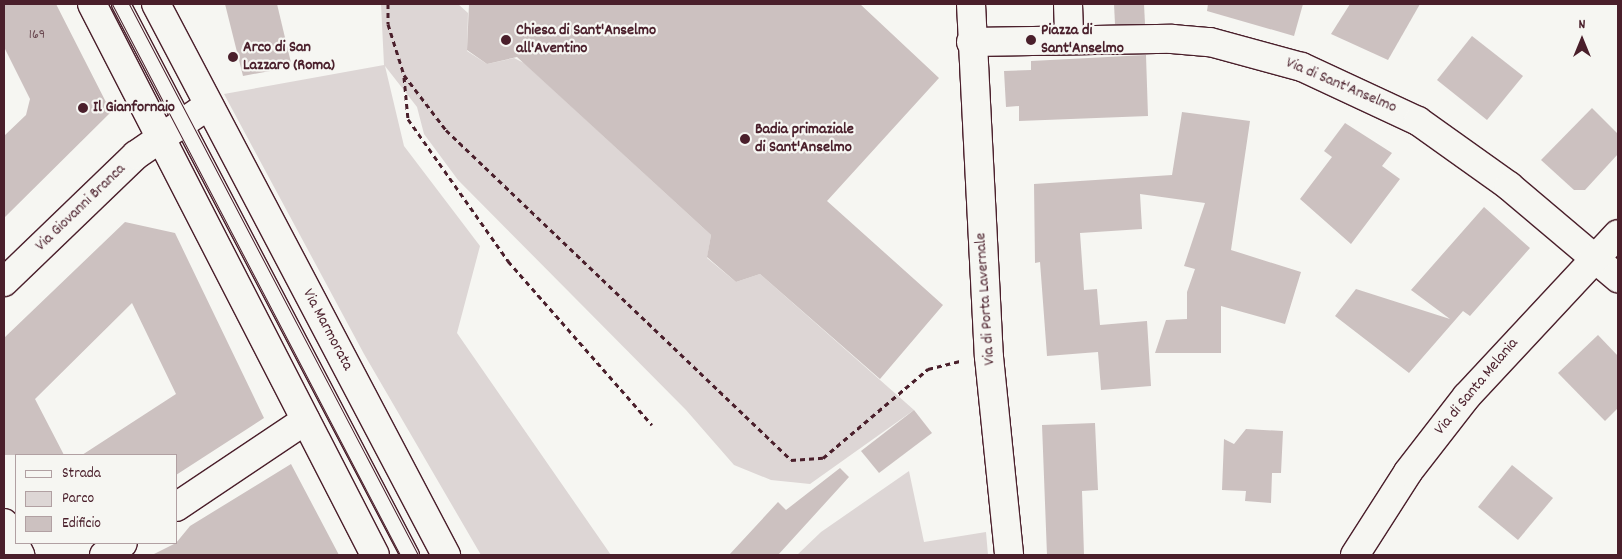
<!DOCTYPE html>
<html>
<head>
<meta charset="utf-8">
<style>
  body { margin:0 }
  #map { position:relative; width:1622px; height:559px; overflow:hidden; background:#f6f6f2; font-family:Dekko,sans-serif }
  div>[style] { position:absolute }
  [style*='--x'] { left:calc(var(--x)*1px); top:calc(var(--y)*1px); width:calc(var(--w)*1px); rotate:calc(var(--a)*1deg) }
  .green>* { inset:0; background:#ddd6d5 }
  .building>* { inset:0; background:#ccc1c0 }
  .path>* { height:3px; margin-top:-1.5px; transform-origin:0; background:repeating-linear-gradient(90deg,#4a1f2b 0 5px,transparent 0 9px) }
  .roads { filter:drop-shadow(1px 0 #4a1f2b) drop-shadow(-1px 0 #4a1f2b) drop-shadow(0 1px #4a1f2b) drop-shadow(0 -1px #4a1f2b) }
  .lane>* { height:18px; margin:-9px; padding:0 9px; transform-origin:9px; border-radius:9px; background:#f6f6f2 }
  .street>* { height:28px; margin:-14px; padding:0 14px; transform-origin:14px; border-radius:14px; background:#f6f6f2 }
  .primary>* { height:28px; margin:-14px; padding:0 14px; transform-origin:14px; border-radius:14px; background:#f6f6f2 }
  .tram>* { height:1px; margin:-0.5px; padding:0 0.5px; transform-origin:0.5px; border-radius:0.5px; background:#4a1f2b }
  .dots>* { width:14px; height:14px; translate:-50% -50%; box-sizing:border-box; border:2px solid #f6f6f2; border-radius:50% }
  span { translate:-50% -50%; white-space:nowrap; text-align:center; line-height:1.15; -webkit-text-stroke:4.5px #f6f6f2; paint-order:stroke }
  .number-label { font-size:14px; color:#6a4850 }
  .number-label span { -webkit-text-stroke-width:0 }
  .poi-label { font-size:16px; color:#4a1f2b; font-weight:700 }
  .left { translate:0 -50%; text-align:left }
  .street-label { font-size:16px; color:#4a1f2b }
  .frame { position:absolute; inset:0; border:5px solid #4a1f2b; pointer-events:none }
  .legend { position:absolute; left:15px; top:454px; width:162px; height:90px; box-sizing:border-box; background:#f6f6f2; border:1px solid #b1a0a2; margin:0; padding:6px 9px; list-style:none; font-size:15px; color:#4a1f2b }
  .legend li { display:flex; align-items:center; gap:10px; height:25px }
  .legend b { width:25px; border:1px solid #b1a0a2 }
  .north { position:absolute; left:1557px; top:15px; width:50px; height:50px; -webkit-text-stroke:4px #f6f6f2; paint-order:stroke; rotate:0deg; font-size:14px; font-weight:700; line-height:20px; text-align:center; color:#4a1f2b }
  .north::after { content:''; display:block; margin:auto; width:18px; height:22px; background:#4a1f2b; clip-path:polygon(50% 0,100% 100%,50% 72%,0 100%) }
</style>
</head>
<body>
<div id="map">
  <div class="green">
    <i style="clip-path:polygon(381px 4px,458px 4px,468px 13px,467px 51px,487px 64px,514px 58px,524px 63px,711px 235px,707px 258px,736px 282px,760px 274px,914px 410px,810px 484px,771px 480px,734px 465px,686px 410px,458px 180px,424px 134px,417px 107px,385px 66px,404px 146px,480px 246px,457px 333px,611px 555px,481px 555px,364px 354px,224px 94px,384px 65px)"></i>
    <i style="clip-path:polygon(909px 471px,924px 542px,986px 532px,988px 555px,797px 555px,821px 532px)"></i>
  </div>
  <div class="building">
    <i style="clip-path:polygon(4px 4px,56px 4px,111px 112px,4px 218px,4px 136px,26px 115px,30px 99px,4px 47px)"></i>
    <i style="clip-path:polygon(225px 4px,277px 4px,292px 67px,243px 76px)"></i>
    <i style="clip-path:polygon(469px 4px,860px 4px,939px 78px,827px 201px,943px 305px,880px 379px,760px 274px,736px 282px,707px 257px,711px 235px,517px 57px,487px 64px,467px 50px)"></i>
    <i style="clip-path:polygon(1114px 4px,1144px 4px,1145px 24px,1115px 24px)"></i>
    <i style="clip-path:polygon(1208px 4px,1303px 4px,1294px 36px,1207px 11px)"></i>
    <i style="clip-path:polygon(1350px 4px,1420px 4px,1388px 60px,1331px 34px)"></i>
    <i style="clip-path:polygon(1472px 36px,1523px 76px,1487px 120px,1437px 80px)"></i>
    <i style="clip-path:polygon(1146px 55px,1148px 116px,1019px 121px,1019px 106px,1006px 107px,1004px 71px,1031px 70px,1031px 61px)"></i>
    <i style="clip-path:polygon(1592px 108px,1618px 134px,1618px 154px,1585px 190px,1574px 190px,1541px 160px)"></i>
    <i style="clip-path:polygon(1182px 112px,1250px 121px,1231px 250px,1301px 272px,1285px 324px,1221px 306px,1221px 353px,1155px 353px,1166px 320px,1187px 319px,1187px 292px,1195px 269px,1184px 266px,1205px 203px,1140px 194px,1142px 229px,1080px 233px,1084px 290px,1097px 289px,1100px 325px,1147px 321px,1151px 386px,1101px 390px,1098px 352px,1047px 356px,1040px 262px,1035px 263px,1034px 184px,1172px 175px)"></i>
    <i style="clip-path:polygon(1345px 123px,1392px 153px,1382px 166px,1400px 179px,1351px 244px,1300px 199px,1332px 157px,1324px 151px)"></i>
    <i style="clip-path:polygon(1484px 207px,1530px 248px,1470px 316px,1463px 311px,1409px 373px,1335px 316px,1356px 289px,1450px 319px,1411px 290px)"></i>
    <i style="clip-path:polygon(125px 222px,175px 233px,264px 418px,176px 475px,176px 455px,82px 455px,176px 394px,132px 303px,35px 399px,64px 455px,4px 455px,4px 338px)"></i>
    <i style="clip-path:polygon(1598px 335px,1618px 356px,1618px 408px,1605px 421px,1558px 373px)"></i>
    <i style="clip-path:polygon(914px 410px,932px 433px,879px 473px,861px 451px)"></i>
    <i style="clip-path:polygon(1095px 423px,1098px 490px,1082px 491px,1084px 555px,1047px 555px,1042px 425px)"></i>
    <i style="clip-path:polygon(1246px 429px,1283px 431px,1281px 473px,1272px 473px,1271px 503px,1245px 501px,1246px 491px,1222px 490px,1224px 439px,1234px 444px)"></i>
    <i style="clip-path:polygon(291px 464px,339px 555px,152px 555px,176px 543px,190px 526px)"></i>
    <i style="clip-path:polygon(1512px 465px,1553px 498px,1518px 540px,1478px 507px)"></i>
    <i style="clip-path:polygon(840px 468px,849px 477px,778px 555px,729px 555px,778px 502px,786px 510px)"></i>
  </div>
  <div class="path">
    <i style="--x:388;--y:4;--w:20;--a:90"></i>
    <i style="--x:388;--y:24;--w:53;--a:72.6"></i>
    <i style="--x:404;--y:75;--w:69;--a:52.6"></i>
    <i style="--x:446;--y:130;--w:477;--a:43.7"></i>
    <i style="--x:791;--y:460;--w:32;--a:-4"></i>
    <i style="--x:823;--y:458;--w:138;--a:-40.3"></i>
    <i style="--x:928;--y:369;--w:34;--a:-14"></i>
    <i style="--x:404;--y:77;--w:42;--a:84.6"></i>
    <i style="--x:408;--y:119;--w:174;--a:54.8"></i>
    <i style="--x:508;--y:261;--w:218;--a:48.7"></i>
  </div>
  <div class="roads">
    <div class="lane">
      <i style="--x:121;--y:4;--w:622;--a:62.32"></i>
    </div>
    <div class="street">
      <i style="--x:971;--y:4;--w:353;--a:87.1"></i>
      <i style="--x:989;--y:357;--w:199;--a:84.2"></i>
      <i style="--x:1068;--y:4;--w:36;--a:88"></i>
      <i style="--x:971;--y:42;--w:201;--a:-0.9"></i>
      <i style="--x:1172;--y:39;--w:38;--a:5"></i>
      <i style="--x:1210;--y:42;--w:95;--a:15.2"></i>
      <i style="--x:1302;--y:67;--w:128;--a:25"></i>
      <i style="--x:1418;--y:121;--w:112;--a:35.5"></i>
      <i style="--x:1509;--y:186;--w:143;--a:40.2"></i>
      <i style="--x:4;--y:282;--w:183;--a:-43.9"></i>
      <i style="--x:136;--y:155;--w:88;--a:-34.4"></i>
      <i style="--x:176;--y:507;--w:156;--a:-33.8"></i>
      <i style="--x:4;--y:523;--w:36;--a:63"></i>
      <i style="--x:104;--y:555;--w:22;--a:-32"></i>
      <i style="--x:1355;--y:555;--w:98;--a:-57.4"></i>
      <i style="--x:1408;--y:472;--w:96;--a:-52.2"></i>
      <i style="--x:1467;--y:396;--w:221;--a:-47"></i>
    </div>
    <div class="primary">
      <i style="--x:92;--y:4;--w:619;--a:62.81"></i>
      <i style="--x:156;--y:4;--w:623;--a:62.24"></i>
    </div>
  </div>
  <div class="tram">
    <i style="--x:112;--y:4;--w:622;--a:62.4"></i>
    <i style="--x:129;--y:4;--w:622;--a:62.32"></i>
  </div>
  <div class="dots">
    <i style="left:506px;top:40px;background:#4a1f2b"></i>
    <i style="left:1031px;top:40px;background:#4a1f2b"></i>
    <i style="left:233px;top:57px;background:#4a1f2b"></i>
    <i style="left:83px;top:108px;background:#4a1f2b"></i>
    <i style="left:745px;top:139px;background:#4a1f2b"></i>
  </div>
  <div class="number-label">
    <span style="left:37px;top:35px">169</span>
  </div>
  <div class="poi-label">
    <span class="left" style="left:516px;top:40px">Chiesa di Sant'Anselmo<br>all'Aventino</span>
    <span class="left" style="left:1041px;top:40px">Piazza di<br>Sant'Anselmo</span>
    <span class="left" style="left:243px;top:57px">Arco di San<br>Lazzaro (Roma)</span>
    <span class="left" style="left:93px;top:108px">Il Gianfornaio</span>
    <span class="left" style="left:755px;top:139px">Badia primaziale<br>di Sant'Anselmo</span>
  </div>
  <div class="street-label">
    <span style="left:1341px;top:86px;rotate:23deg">Via di Sant'Anselmo</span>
    <span style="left:81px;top:208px;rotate:-44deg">Via Giovanni Branca</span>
    <span style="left:986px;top:299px;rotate:-94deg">Via di Porta Lavernale</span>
    <span style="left:327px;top:330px;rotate:62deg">Via Marmorata</span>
    <span style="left:1477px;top:387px;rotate:-50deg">Via di Santa Melania</span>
  </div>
  <div class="frame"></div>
  <ul class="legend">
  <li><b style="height:6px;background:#f6f6f2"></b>Strada</li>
  <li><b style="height:14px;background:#ddd6d5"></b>Parco</li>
  <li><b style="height:14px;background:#ccc1c0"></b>Edificio</li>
  </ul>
  <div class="north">N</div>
</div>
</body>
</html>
